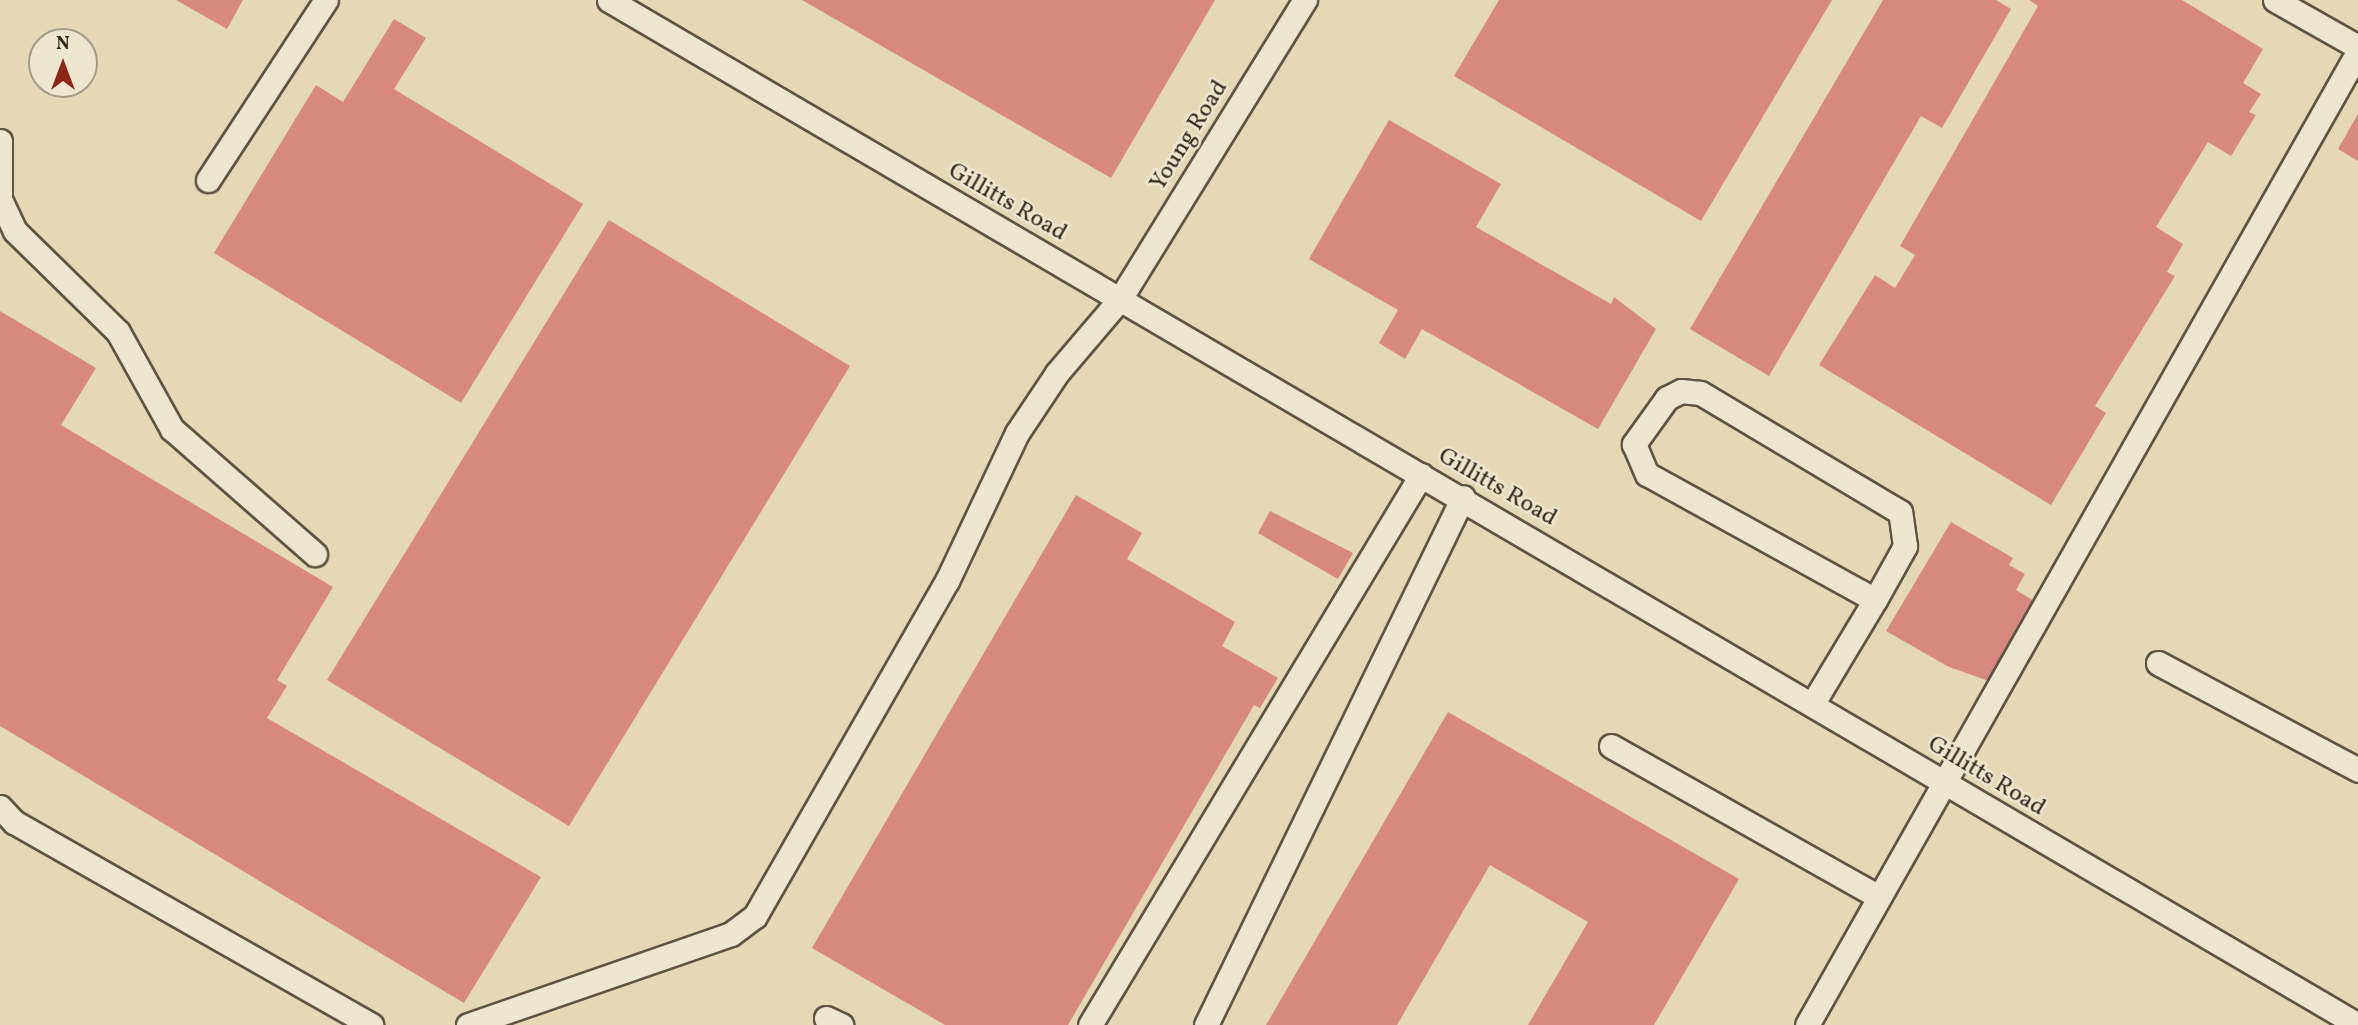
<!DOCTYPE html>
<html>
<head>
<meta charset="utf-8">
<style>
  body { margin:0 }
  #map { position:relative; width:2358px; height:1025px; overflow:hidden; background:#e4d9b4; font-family:Vollkorn,serif }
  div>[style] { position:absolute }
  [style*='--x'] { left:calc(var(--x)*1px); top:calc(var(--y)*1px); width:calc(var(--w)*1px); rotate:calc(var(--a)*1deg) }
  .building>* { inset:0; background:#d6897c }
  .roads { filter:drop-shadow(2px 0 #5f5441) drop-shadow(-2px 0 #5f5441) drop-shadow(0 2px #5f5441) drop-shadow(0 -2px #5f5441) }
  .service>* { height:23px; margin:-11.5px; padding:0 11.5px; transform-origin:11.5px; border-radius:11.5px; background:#ede6ce }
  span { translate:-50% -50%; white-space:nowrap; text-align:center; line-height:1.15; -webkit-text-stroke:5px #ede6ce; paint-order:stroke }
  .street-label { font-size:24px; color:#33281b }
  .north { position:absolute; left:28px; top:28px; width:70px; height:70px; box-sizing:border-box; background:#ede6ce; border:2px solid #a39a86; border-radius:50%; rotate:0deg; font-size:19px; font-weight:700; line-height:28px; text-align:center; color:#33281b }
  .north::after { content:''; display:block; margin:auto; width:24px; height:32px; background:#8f2418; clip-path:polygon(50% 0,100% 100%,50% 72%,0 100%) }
</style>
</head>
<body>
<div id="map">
  <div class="building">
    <i style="clip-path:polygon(176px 0,243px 0,227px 29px)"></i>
    <i style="clip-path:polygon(802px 0,1215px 0,1111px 178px)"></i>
    <i style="clip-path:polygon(1499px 0,1832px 0,1701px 221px,1454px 76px)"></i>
    <i style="clip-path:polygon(1883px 0,1996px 0,2011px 9px,1942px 128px,1921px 116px,1769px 376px,1690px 329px)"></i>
    <i style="clip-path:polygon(2029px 0,2182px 0,2263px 49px,2243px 83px,2261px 94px,2249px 112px,2256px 115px,2231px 156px,2208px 142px,2156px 227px,2183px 244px,2167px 272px,2175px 276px,2095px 406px,2106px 413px,2051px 505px,1819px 365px,1875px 275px,1895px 288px,1915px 255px,1900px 246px,2038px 6px)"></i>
    <i style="clip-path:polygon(394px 19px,426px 38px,394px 89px,583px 204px,461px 403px,214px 253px,316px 85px,343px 102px)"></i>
    <i style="clip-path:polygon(2358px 114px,2358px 161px,2338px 149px)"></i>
    <i style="clip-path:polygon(1389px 120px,1501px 184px,1476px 227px,1611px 304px,1614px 297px,1656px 329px,1598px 429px,1422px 329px,1405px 359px,1379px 343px,1398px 310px,1309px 259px)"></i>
    <i style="clip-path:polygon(609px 220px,850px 366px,569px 826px,327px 680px)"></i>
    <i style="clip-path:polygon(0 311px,96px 368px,61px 425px,333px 587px,277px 680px,287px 686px,267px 718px,541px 877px,464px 1003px,0 726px)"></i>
    <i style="clip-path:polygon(1076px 495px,1142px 533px,1127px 559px,1235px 622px,1222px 646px,1278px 678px,1260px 708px,1254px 705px,1068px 1025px,945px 1025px,812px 948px)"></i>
    <i style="clip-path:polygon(1270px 511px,1353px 553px,1338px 579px,1258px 533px)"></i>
    <i style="clip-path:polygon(1951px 522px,2013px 558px,2009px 565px,2025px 574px,2016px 590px,2039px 604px,1989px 681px,1949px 667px,1886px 631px)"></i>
    <i style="clip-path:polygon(1448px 712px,1739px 879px,1654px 1025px,1528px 1025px,1588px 922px,1490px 865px,1397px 1025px,1266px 1025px)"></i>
  </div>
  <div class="roads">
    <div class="service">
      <i style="--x:609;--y:0;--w:2027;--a:30.37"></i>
      <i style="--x:2275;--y:0;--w:95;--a:29.5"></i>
      <i style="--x:0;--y:141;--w:53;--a:90"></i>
      <i style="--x:208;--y:180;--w:215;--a:-56.8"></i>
      <i style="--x:0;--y:199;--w:35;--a:65"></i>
      <i style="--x:15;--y:231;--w:144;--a:44.4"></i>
      <i style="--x:118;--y:332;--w:111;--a:60.9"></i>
      <i style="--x:172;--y:429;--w:190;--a:41.2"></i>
      <i style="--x:2158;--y:663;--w:227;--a:28.1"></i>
      <i style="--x:1813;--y:703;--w:120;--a:-59"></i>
      <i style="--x:1875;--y:600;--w:62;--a:-60.9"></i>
      <i style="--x:1905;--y:546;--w:34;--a:-98"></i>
      <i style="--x:1900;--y:512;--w:233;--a:-149.2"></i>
      <i style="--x:1700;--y:393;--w:19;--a:-174"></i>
      <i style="--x:1681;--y:391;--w:16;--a:153"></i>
      <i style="--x:1667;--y:398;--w:57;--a:125.7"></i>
      <i style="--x:1634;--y:444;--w:33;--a:67"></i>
      <i style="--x:1647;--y:474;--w:260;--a:28.9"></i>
      <i style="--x:1611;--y:746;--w:303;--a:29.4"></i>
      <i style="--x:0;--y:807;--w:21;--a:47"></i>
      <i style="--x:14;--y:822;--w:411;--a:29.6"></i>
      <i style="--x:826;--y:1018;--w:17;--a:25"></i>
      <i style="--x:468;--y:1025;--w:278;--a:-19.1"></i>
      <i style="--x:731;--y:934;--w:30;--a:-37"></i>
      <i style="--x:755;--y:916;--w:386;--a:-60.2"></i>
      <i style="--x:947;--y:581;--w:164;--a:-64.7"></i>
      <i style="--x:1017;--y:433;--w:72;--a:-56.3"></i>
      <i style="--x:1057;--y:373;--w:97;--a:-49.6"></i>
      <i style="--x:1120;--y:299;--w:352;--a:-58.3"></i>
      <i style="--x:1090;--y:1025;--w:642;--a:-58.96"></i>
      <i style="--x:1206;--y:1025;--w:587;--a:-64.05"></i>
      <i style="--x:1807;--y:1025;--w:1118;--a:-60.48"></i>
    </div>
  </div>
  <div class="street-label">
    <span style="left:1190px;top:136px;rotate:-58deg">Young Road</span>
    <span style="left:1007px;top:203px;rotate:30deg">Gillitts Road</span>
    <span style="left:1497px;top:488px;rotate:30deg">Gillitts Road</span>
    <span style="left:1986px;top:777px;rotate:31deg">Gillitts Road</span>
  </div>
  <div class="north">N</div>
</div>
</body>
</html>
